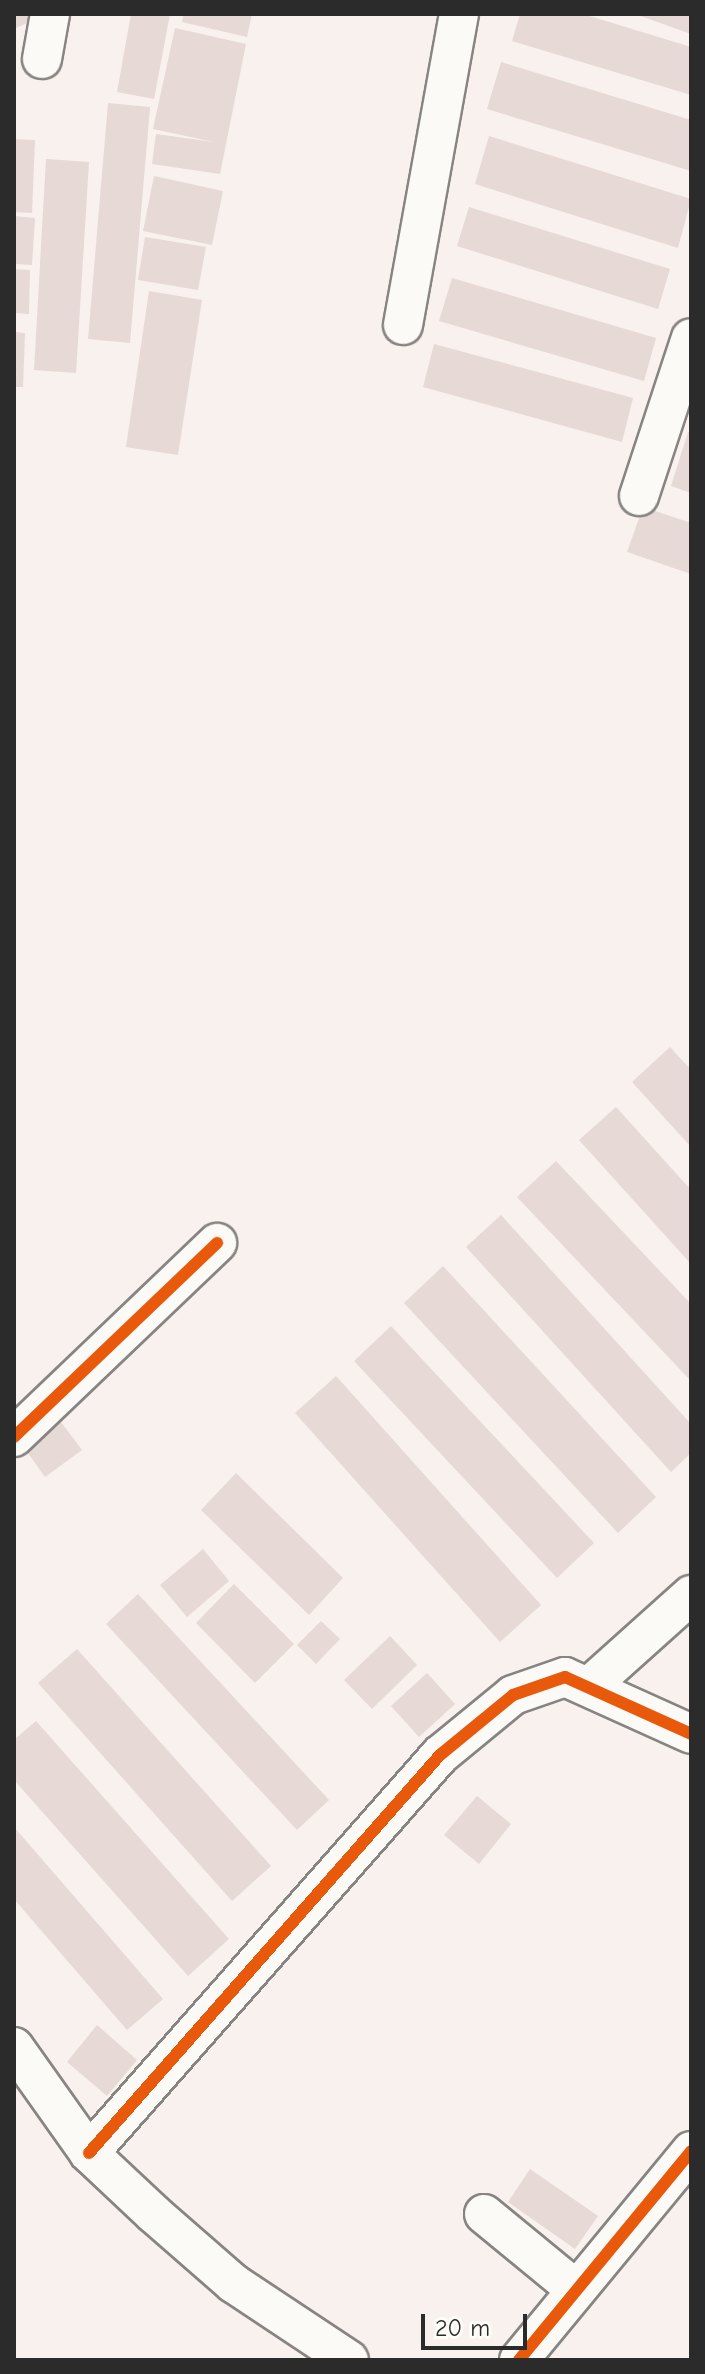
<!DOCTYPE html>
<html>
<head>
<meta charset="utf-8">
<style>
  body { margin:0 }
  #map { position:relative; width:705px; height:2374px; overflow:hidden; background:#f8f1ed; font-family:"Comic Neue",sans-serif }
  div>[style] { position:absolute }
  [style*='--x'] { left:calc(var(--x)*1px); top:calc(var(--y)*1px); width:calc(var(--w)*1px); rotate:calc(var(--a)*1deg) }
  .building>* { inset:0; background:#e7d9d5 }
  .roads { filter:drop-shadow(2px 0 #878482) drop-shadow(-2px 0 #878482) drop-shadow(0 2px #878482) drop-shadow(0 -2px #878482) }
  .minor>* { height:38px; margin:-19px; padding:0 19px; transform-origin:19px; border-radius:19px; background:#fbfaf7 }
  .cycleway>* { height:12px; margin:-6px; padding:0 6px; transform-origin:6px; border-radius:6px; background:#e8590c }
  span { translate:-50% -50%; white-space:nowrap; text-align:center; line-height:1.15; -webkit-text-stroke:8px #fdfcf7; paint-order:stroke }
  .frame { position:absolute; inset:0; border:16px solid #2b2b2b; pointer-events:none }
  .scale { position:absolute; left:421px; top:2314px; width:106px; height:36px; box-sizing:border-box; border:4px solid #2b2b2b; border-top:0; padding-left:10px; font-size:24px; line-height:28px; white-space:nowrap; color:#2b2b2b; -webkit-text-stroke:6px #fdfcf7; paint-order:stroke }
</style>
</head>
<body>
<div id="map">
  <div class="building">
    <i style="clip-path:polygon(14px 14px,47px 14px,14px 29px)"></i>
    <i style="clip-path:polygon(131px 14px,170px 14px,154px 99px,117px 92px)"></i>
    <i style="clip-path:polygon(184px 14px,252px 14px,247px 37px,182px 22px)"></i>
    <i style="clip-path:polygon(520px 14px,583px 14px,691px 47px,691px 95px,512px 41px)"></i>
    <i style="clip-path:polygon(635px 14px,691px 14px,691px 34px)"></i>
    <i style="clip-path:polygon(175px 28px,246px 44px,220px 174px,152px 164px,156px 134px,214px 142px,153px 129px)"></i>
    <i style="clip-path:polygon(501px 62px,691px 120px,691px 171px,487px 109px)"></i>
    <i style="clip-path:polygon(108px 103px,150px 107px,130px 343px,88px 339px)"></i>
    <i style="clip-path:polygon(489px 136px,691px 199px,678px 248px,475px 184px)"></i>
    <i style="clip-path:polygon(14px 139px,35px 140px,32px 213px,14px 212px)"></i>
    <i style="clip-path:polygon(46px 159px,89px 162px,76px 373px,34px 370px)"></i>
    <i style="clip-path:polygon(154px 176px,223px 191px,212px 245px,143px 231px)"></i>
    <i style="clip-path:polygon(469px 207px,670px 269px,658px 309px,457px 246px)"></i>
    <i style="clip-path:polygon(14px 216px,35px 218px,32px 265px,14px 264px)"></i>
    <i style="clip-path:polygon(145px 237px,206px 247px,198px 290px,138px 280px)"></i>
    <i style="clip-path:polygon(14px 269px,30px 270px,29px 314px,14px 313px)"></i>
    <i style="clip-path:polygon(452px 278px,656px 338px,644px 381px,439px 321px)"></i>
    <i style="clip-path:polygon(149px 291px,202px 300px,178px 455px,126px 447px)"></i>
    <i style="clip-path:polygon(14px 332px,25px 333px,23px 387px,14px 387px)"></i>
    <i style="clip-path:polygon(434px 344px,633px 398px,622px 442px,423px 387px)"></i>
    <i style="clip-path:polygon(688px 432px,691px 433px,691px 493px,671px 486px)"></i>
    <i style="clip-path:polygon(643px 507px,691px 523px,691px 574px,627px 552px)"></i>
    <i style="clip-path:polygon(670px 1047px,691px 1070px,691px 1147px,632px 1082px)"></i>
    <i style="clip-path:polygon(616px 1107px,691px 1190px,691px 1264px,579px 1140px)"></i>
    <i style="clip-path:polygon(556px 1161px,691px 1304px,691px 1381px,517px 1197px)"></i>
    <i style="clip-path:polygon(501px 1215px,691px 1424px,691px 1453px,671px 1472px,466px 1247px)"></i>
    <i style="clip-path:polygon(443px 1266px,656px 1497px,618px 1533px,404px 1303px)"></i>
    <i style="clip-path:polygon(391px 1326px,594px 1543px,557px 1578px,354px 1361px)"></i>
    <i style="clip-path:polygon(336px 1376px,541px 1605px,500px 1642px,295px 1413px)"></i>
    <i style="clip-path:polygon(61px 1422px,82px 1450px,45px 1477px,25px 1449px)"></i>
    <i style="clip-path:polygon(236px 1473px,343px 1578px,309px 1615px,201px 1510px)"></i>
    <i style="clip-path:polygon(203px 1549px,229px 1581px,187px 1617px,160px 1585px)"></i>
    <i style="clip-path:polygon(234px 1584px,294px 1644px,255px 1683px,196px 1623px)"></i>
    <i style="clip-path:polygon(138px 1594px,329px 1800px,297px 1830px,106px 1624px)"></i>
    <i style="clip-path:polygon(321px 1621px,340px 1639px,316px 1664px,297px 1645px)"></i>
    <i style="clip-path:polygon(390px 1636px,417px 1665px,372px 1709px,344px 1680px)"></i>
    <i style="clip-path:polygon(77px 1649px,271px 1866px,232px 1901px,38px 1683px)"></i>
    <i style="clip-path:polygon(427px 1673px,455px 1704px,419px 1737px,391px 1706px)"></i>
    <i style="clip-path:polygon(36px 1721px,229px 1939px,188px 1976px,14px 1780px,14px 1740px)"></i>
    <i style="clip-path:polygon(477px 1796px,511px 1824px,479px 1864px,444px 1835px)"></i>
    <i style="clip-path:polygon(14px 1827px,163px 1999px,127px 2030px,14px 1899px)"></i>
    <i style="clip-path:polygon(97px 2025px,137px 2060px,107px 2096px,67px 2062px)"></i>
    <i style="clip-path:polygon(530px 2169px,598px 2216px,575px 2249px,508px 2202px)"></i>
  </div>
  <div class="roads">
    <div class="minor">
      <i style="--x:42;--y:59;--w:46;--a:-79.9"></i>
      <i style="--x:403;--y:325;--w:316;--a:-79.8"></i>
      <i style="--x:639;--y:496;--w:166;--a:-71.8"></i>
      <i style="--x:14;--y:1437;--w:281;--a:-43.7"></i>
      <i style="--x:593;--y:1683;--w:132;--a:-41.9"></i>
      <i style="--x:14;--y:2047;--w:130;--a:54.7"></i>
      <i style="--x:89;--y:2153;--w:89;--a:43.2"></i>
      <i style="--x:154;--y:2214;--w:105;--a:41.1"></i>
      <i style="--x:233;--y:2283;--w:139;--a:33.6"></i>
      <i style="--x:89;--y:2153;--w:531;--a:-48.59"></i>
      <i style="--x:440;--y:1755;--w:94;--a:-39.4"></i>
      <i style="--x:513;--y:1695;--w:55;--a:-19.1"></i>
      <i style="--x:565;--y:1677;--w:138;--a:24.3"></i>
      <i style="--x:484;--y:2214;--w:115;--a:39.4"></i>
      <i style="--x:519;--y:2360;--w:271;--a:-50.5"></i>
    </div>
  </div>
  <div class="cycleway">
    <i style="--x:14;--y:1437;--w:281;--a:-43.7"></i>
    <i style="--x:89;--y:2153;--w:531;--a:-48.59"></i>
    <i style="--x:440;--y:1755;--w:94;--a:-39.4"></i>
    <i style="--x:513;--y:1695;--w:55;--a:-19.1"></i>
    <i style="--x:565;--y:1677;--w:138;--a:24.3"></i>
    <i style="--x:519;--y:2360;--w:271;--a:-50.5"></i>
  </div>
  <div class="frame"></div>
  <div class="scale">20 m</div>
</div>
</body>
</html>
